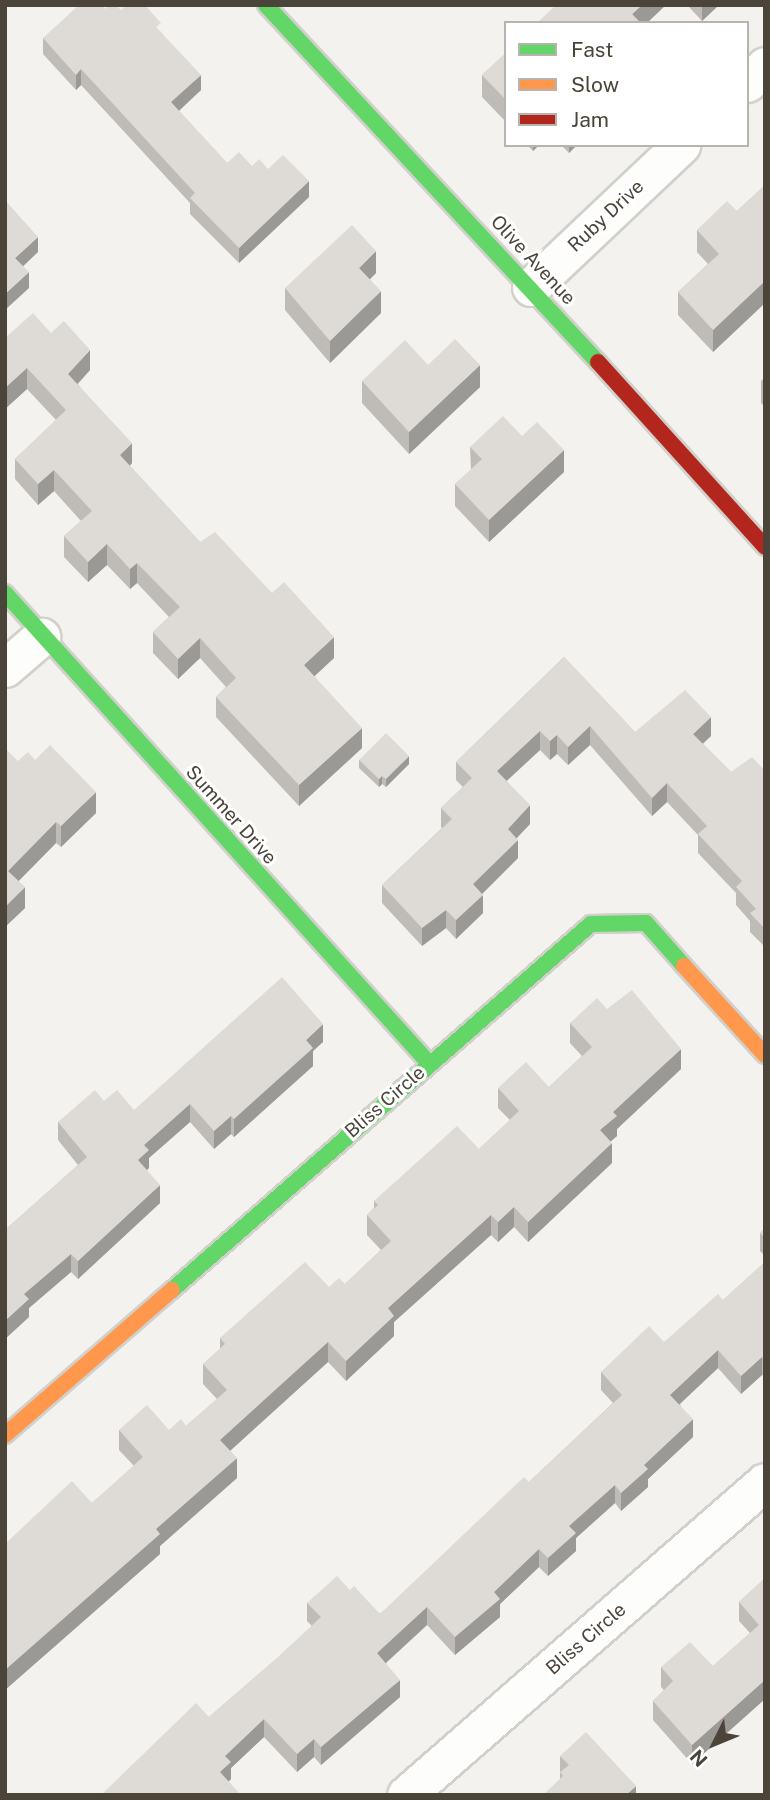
<!DOCTYPE html>
<html>
<head>
<meta charset="utf-8">
<style>
  body { margin:0 }
  #map { position:relative; width:770px; height:1800px; overflow:hidden; background:#f4f2ee; font-family:"Public Sans",sans-serif }
  div>[style] { position:absolute }
  [style*='--x'] { left:calc(var(--x)*1px); top:calc(var(--y)*1px); width:calc(var(--w)*1px); rotate:calc(var(--a)*1deg) }
  .roads { filter:drop-shadow(2px 0 #d2d0cb) drop-shadow(-2px 0 #d2d0cb) drop-shadow(0 2px #d2d0cb) drop-shadow(0 -2px #d2d0cb) }
  .street>* { height:37px; margin:-18.5px; padding:0 18.5px; transform-origin:18.5px; border-radius:18.5px; background:#fdfdfc }
  .fast>* { height:16px; margin:-8px; padding:0 8px; transform-origin:8px; border-radius:8px; background:#63d668 }
  .slow>* { height:16px; margin:-8px; padding:0 8px; transform-origin:8px; border-radius:8px; background:#ff974d }
  .jam>* { height:16px; margin:-8px; padding:0 8px; transform-origin:8px; border-radius:8px; background:#b3261e }
  .wall>* { inset:0; background:#bfbcb8 }
  .shaded-wall>* { inset:0; background:#9b9996 }
  .building>* { inset:0; background:#dedbd6 }
  span { translate:-50% -50%; white-space:nowrap; text-align:center; line-height:1.15; -webkit-text-stroke:6px #fff; paint-order:stroke }
  .street-label { font-size:19px; color:#4b4439 }
  .frame { position:absolute; inset:0; border:7px solid #4b4439; pointer-events:none }
  .legend { position:absolute; left:504px; top:21px; width:245px; height:126px; box-sizing:border-box; background:#fff; border:2px solid #b7b4b0; margin:0; padding:9px 12px; list-style:none; font-size:21px; color:#4b4439 }
  .legend li { display:flex; align-items:center; gap:14px; height:35px }
  .legend b { width:35px; border:2px solid #b7b4b0 }
  .north { position:absolute; left:679px; top:1709px; width:70px; height:70px; -webkit-text-stroke:5px #fff; paint-order:stroke; rotate:227deg; font-size:19px; font-weight:700; line-height:28px; text-align:center; color:#4b4439 }
  .north::after { content:''; display:block; margin:auto; width:24px; height:32px; background:#4b4439; clip-path:polygon(50% 0,100% 100%,50% 72%,0 100%) }
</style>
</head>
<body>
<div id="map">
  <div class="roads">
    <div class="street">
      <i style="--x:747;--y:83;--w:25;--a:-43"></i>
      <i style="--x:531;--y:287;--w:207;--a:-43.4"></i>
      <i style="--x:5;--y:668;--w:48;--a:-40.7"></i>
      <i style="--x:406;--y:1795;--w:476;--a:-41.1"></i>
    </div>
    <div class="fast">
      <i style="--x:266;--y:5;--w:488;--a:47.1"></i>
      <i style="--x:5;--y:593;--w:633;--a:47.95"></i>
      <i style="--x:172;--y:1290;--w:556;--a:-41.14"></i>
      <i style="--x:591;--y:924;--w:55;--a:-1"></i>
      <i style="--x:646;--y:923;--w:57;--a:48.5"></i>
    </div>
    <div class="slow">
      <i style="--x:684;--y:966;--w:120;--a:47.7"></i>
      <i style="--x:5;--y:1435;--w:221;--a:-41"></i>
    </div>
    <div class="jam">
      <i style="--x:598;--y:362;--w:249;--a:47.9"></i>
    </div>
  </div>
  <div class="wall">
    <i style="clip-path:polygon(687px 5px,719px 5px,702px 21px)"></i>
    <i style="clip-path:polygon(105px 9px,121px 10px,161px 32px,201px 90px,179px 111px,227px 163px,268px 169px,309px 197px,239px 263px,190px 214px,190px 203px,81px 85px,76px 90px,43px 54px,43px 38px)"></i>
    <i style="clip-path:polygon(506px 53px,506px 122px,482px 97px,482px 75px)"></i>
    <i style="clip-path:polygon(527px 145px,539px 145px,533px 151px)"></i>
    <i style="clip-path:polygon(561px 145px,577px 145px,569px 153px)"></i>
    <i style="clip-path:polygon(765px 185px,765px 303px,713px 352px,678px 315px,678px 292px,708px 264px,697px 252px,697px 230px,737px 211px)"></i>
    <i style="clip-path:polygon(376px 273px,370px 279px,381px 313px,330px 363px,285px 310px,285px 288px)"></i>
    <i style="clip-path:polygon(51px 333px,90px 370px,78px 384px,132px 463px,130px 466px,200px 542px,334px 658px,314px 676px,362px 748px,299px 806px,216px 717px,216px 697px,226px 687px,200px 658px,178px 679px,153px 653px,153px 632px,169px 617px,137px 583px,130px 589px,107px 565px,88px 582px,64px 557px,64px 536px,81px 521px,54px 491px,38px 505px,15px 479px,15px 459px,56px 420px,27px 389px,5px 409px,5px 338px)"></i>
    <i style="clip-path:polygon(764px 362px,765px 362px,765px 407px,761px 403px,761px 381px,764px 378px)"></i>
    <i style="clip-path:polygon(428px 365px,480px 387px,409px 454px,362px 403px,362px 381px)"></i>
    <i style="clip-path:polygon(522px 436px,564px 472px,489px 542px,455px 506px,455px 484px,471px 470px,470px 447px)"></i>
    <i style="clip-path:polygon(564px 657px,635px 732px,711px 736px,703px 744px,731px 772px,765px 771px,765px 947px,750px 932px,750px 921px,736px 905px,736px 893px,698px 853px,698px 835px,667px 802px,652px 816px,590px 745px,568px 765px,557px 754px,550px 760px,540px 750px,506px 781px,530px 824px,517px 838px,518px 858px,482px 894px,483px 913px,456px 939px,446px 928px,422px 946px,382px 903px,382px 885px,442px 828px,441px 827px,441px 808px,463px 787px,456px 780px,456px 762px)"></i>
    <i style="clip-path:polygon(35px 760px,96px 813px,61px 847px,56px 843px,18px 881px,25px 908px,5px 927px,18px 761px)"></i>
    <i style="clip-path:polygon(359px 760px,409px 764px,386px 787px,382px 784px,379px 787px,359px 768px)"></i>
    <i style="clip-path:polygon(607px 1009px,681px 1069px,617px 1129px,617px 1136px,610px 1141px,612px 1163px,528px 1242px,514px 1227px,498px 1242px,491px 1235px,394px 1322px,394px 1336px,346px 1381px,328px 1362px,230px 1451px,237px 1478px,160px 1546px,160px 1554px,5px 1690px,5px 1544px,92px 1503px,134px 1466px,119px 1450px,119px 1430px,169px 1430px,186px 1426px,217px 1399px,203px 1384px,203px 1364px,220px 1349px,220px 1338px,329px 1287px,345px 1284px,381px 1250px,367px 1235px,367px 1215px,374px 1208px,374px 1201px,479px 1149px,510px 1120px,498px 1108px,498px 1088px,549px 1087px,582px 1056px,570px 1043px,570px 1023px)"></i>
    <i style="clip-path:polygon(323px 1042px,313px 1051px,313px 1066px,234px 1137px,231px 1134px,214px 1149px,190px 1122px,149px 1158px,149px 1168px,147px 1170px,160px 1203px,78px 1279px,71px 1272px,29px 1308px,29px 1317px,5px 1339px,5px 1230px,78px 1165px,58px 1140px,58px 1122px,104px 1101px,134px 1110px)"></i>
    <i style="clip-path:polygon(765px 1228px,765px 1256px,760px 1251px,760px 1233px)"></i>
    <i style="clip-path:polygon(765px 1262px,765px 1377px,762px 1375px,741px 1394px,718px 1368px,680px 1404px,693px 1437px,648px 1479px,648px 1487px,621px 1511px,615px 1503px,576px 1538px,576px 1551px,548px 1576px,539px 1567px,500px 1604px,500px 1617px,455px 1655px,427px 1625px,386px 1663px,400px 1697px,321px 1765px,314px 1757px,297px 1772px,264px 1737px,231px 1768px,231px 1779px,229px 1781px,101px 1795px,209px 1717px,275px 1660px,312px 1626px,307px 1621px,307px 1603px,350px 1590px,380px 1614px,529px 1482px,613px 1403px,601px 1390px,601px 1372px,664px 1342px,723px 1300px)"></i>
    <i style="clip-path:polygon(765px 1578px,765px 1699px,692px 1764px,653px 1720px,653px 1701px,664px 1690px,661px 1687px,661px 1667px,713px 1666px,750px 1633px,739px 1621px,739px 1602px)"></i>
    <i style="clip-path:polygon(560px 1756px,636px 1795px,560px 1779px)"></i>
  </div>
  <div class="shaded-wall">
    <i style="clip-path:polygon(642px 5px,666px 5px,647px 23px,632px 23px,632px 14px)"></i>
    <i style="clip-path:polygon(702px 5px,719px 5px,702px 21px)"></i>
    <i style="clip-path:polygon(81px 69px,81px 85px,76px 90px,76px 75px)"></i>
    <i style="clip-path:polygon(201px 75px,201px 90px,171px 118px,171px 102px)"></i>
    <i style="clip-path:polygon(533px 145px,539px 145px,533px 151px)"></i>
    <i style="clip-path:polygon(569px 145px,577px 145px,569px 153px)"></i>
    <i style="clip-path:polygon(309px 181px,309px 197px,239px 263px,239px 248px)"></i>
    <i style="clip-path:polygon(38px 237px,38px 252px,15px 274px,15px 258px)"></i>
    <i style="clip-path:polygon(376px 251px,376px 273px,359px 290px,359px 268px)"></i>
    <i style="clip-path:polygon(29px 272px,29px 288px,5px 310px,5px 294px)"></i>
    <i style="clip-path:polygon(765px 281px,765px 303px,713px 352px,713px 330px)"></i>
    <i style="clip-path:polygon(381px 291px,381px 313px,330px 363px,330px 341px)"></i>
    <i style="clip-path:polygon(90px 350px,90px 370px,68px 394px,68px 374px)"></i>
    <i style="clip-path:polygon(480px 365px,480px 387px,409px 454px,409px 432px)"></i>
    <i style="clip-path:polygon(27px 368px,27px 389px,5px 409px,5px 388px)"></i>
    <i style="clip-path:polygon(132px 443px,132px 463px,120px 475px,120px 455px)"></i>
    <i style="clip-path:polygon(564px 450px,564px 472px,489px 542px,489px 520px)"></i>
    <i style="clip-path:polygon(54px 470px,54px 491px,38px 505px,38px 484px)"></i>
    <i style="clip-path:polygon(107px 544px,107px 565px,88px 582px,88px 562px)"></i>
    <i style="clip-path:polygon(137px 563px,137px 583px,130px 589px,130px 569px)"></i>
    <i style="clip-path:polygon(334px 637px,334px 658px,304px 686px,304px 665px)"></i>
    <i style="clip-path:polygon(200px 638px,200px 658px,178px 679px,178px 659px)"></i>
    <i style="clip-path:polygon(711px 717px,711px 736px,693px 752px,693px 734px)"></i>
    <i style="clip-path:polygon(590px 726px,590px 745px,568px 765px,568px 747px)"></i>
    <i style="clip-path:polygon(362px 728px,362px 748px,299px 806px,299px 785px)"></i>
    <i style="clip-path:polygon(540px 731px,540px 750px,497px 790px,497px 771px)"></i>
    <i style="clip-path:polygon(557px 735px,557px 754px,550px 760px,550px 741px)"></i>
    <i style="clip-path:polygon(409px 756px,409px 764px,386px 787px,386px 779px)"></i>
    <i style="clip-path:polygon(382px 776px,382px 784px,379px 787px,379px 779px)"></i>
    <i style="clip-path:polygon(667px 783px,667px 802px,652px 816px,652px 798px)"></i>
    <i style="clip-path:polygon(96px 792px,96px 813px,61px 847px,61px 826px)"></i>
    <i style="clip-path:polygon(530px 805px,530px 824px,508px 847px,508px 829px)"></i>
    <i style="clip-path:polygon(56px 822px,56px 843px,8px 892px,8px 871px)"></i>
    <i style="clip-path:polygon(518px 840px,518px 858px,473px 903px,473px 884px)"></i>
    <i style="clip-path:polygon(25px 887px,25px 908px,5px 927px,5px 907px)"></i>
    <i style="clip-path:polygon(483px 895px,483px 913px,456px 939px,456px 920px)"></i>
    <i style="clip-path:polygon(446px 910px,446px 928px,422px 946px,422px 928px)"></i>
    <i style="clip-path:polygon(323px 1024px,323px 1042px,313px 1051px,313px 1066px,234px 1137px,234px 1119px,306px 1040px)"></i>
    <i style="clip-path:polygon(681px 1049px,681px 1069px,617px 1129px,617px 1136px,600px 1151px,600px 1130px,613px 1112px)"></i>
    <i style="clip-path:polygon(190px 1104px,190px 1122px,149px 1158px,149px 1168px,138px 1178px,138px 1160px,144px 1145px)"></i>
    <i style="clip-path:polygon(231px 1116px,231px 1134px,214px 1149px,214px 1131px)"></i>
    <i style="clip-path:polygon(612px 1143px,612px 1163px,528px 1242px,528px 1222px)"></i>
    <i style="clip-path:polygon(160px 1185px,160px 1203px,78px 1279px,78px 1261px)"></i>
    <i style="clip-path:polygon(514px 1207px,514px 1227px,498px 1242px,498px 1222px)"></i>
    <i style="clip-path:polygon(491px 1215px,491px 1235px,394px 1322px,394px 1336px,346px 1381px,346px 1361px,388px 1308px)"></i>
    <i style="clip-path:polygon(71px 1254px,71px 1272px,29px 1308px,29px 1317px,5px 1339px,5px 1321px,24px 1294px)"></i>
    <i style="clip-path:polygon(328px 1342px,328px 1362px,220px 1460px,220px 1440px)"></i>
    <i style="clip-path:polygon(718px 1350px,718px 1368px,670px 1413px,670px 1395px)"></i>
    <i style="clip-path:polygon(762px 1357px,762px 1375px,741px 1394px,741px 1376px)"></i>
    <i style="clip-path:polygon(693px 1419px,693px 1437px,648px 1479px,648px 1487px,621px 1511px,621px 1493px,644px 1465px)"></i>
    <i style="clip-path:polygon(237px 1458px,237px 1478px,160px 1546px,160px 1554px,5px 1690px,5px 1670px,156px 1529px)"></i>
    <i style="clip-path:polygon(615px 1485px,615px 1503px,576px 1538px,576px 1551px,548px 1576px,548px 1558px,569px 1526px)"></i>
    <i style="clip-path:polygon(539px 1549px,539px 1567px,500px 1604px,500px 1617px,455px 1655px,455px 1637px,494px 1592px)"></i>
    <i style="clip-path:polygon(427px 1607px,427px 1625px,377px 1671px,377px 1653px)"></i>
    <i style="clip-path:polygon(400px 1680px,400px 1697px,321px 1765px,321px 1747px)"></i>
    <i style="clip-path:polygon(765px 1680px,765px 1699px,692px 1764px,692px 1745px)"></i>
    <i style="clip-path:polygon(264px 1719px,264px 1737px,231px 1768px,231px 1779px,220px 1790px,220px 1772px,225px 1756px)"></i>
    <i style="clip-path:polygon(314px 1739px,314px 1757px,297px 1772px,297px 1754px)"></i>
    <i style="clip-path:polygon(636px 1786px,636px 1795px,626px 1795px)"></i>
  </div>
  <div class="building">
    <i style="clip-path:polygon(79px 5px,102px 5px,105px 9px,109px 5px,116px 5px,121px 10px,126px 5px,145px 5px,161px 23px,156px 27px,201px 75px,171px 102px,227px 163px,239px 152px,252px 166px,259px 159px,268px 169px,283px 155px,309px 181px,239px 248px,190px 198px,195px 193px,81px 69px,76px 75px,43px 38px)"></i>
    <i style="clip-path:polygon(556px 5px,642px 5px,632px 14px,641px 23px,537px 23px)"></i>
    <i style="clip-path:polygon(506px 53px,506px 100px,482px 75px)"></i>
    <i style="clip-path:polygon(765px 185px,765px 281px,713px 330px,678px 292px,719px 254px,697px 230px,727px 201px,737px 211px)"></i>
    <i style="clip-path:polygon(5px 200px,38px 237px,15px 258px,29px 272px,5px 294px)"></i>
    <i style="clip-path:polygon(352px 225px,376px 251px,359px 268px,381px 291px,330px 341px,285px 288px)"></i>
    <i style="clip-path:polygon(33px 313px,51px 333px,64px 321px,90px 350px,68px 374px,132px 443px,120px 455px,200px 542px,215px 532px,272px 593px,284px 582px,334px 637px,304px 665px,362px 728px,299px 785px,216px 697px,236px 678px,200px 638px,178px 659px,153px 632px,180px 607px,137px 563px,130px 569px,107px 544px,88px 562px,64px 536px,92px 511px,54px 470px,38px 484px,15px 459px,66px 410px,27px 368px,5px 388px,5px 338px)"></i>
    <i style="clip-path:polygon(455px 339px,480px 365px,409px 432px,362px 381px,405px 340px,428px 365px)"></i>
    <i style="clip-path:polygon(503px 416px,522px 436px,537px 422px,564px 450px,489px 520px,455px 484px,482px 459px,470px 447px)"></i>
    <i style="clip-path:polygon(564px 657px,635px 732px,685px 690px,711px 717px,693px 734px,731px 772px,752px 757px,765px 771px,765px 929px,750px 913px,756px 909px,736px 887px,742px 881px,698px 834px,707px 826px,667px 783px,652px 798px,590px 726px,568px 747px,557px 735px,550px 741px,540px 731px,497px 771px,530px 805px,508px 829px,518px 840px,473px 884px,483px 895px,456px 920px,446px 910px,422px 928px,382px 885px,452px 819px,441px 808px,472px 778px,456px 762px)"></i>
    <i style="clip-path:polygon(386px 733px,409px 756px,386px 779px,382px 776px,379px 779px,359px 760px)"></i>
    <i style="clip-path:polygon(50px 745px,96px 792px,61px 826px,56px 822px,8px 871px,25px 887px,5px 907px,5px 748px,18px 761px,28px 752px,35px 760px)"></i>
    <i style="clip-path:polygon(282px 977px,323px 1024px,306px 1040px,313px 1048px,234px 1119px,231px 1116px,214px 1131px,190px 1104px,144px 1145px,149px 1150px,138px 1160px,160px 1185px,78px 1261px,71px 1254px,24px 1294px,29px 1299px,5px 1321px,5px 1230px,87px 1157px,58px 1122px,95px 1090px,104px 1101px,117px 1090px,134px 1110px)"></i>
    <i style="clip-path:polygon(632px 990px,681px 1049px,613px 1112px,617px 1116px,600px 1130px,612px 1143px,528px 1222px,514px 1207px,498px 1222px,491px 1215px,388px 1308px,394px 1316px,346px 1361px,328px 1342px,220px 1440px,237px 1458px,156px 1529px,160px 1534px,5px 1670px,5px 1544px,72px 1481px,92px 1503px,143px 1457px,119px 1430px,147px 1405px,169px 1430px,181px 1419px,186px 1426px,227px 1390px,203px 1364px,225px 1344px,220px 1338px,305px 1262px,329px 1287px,339px 1278px,345px 1284px,391px 1241px,367px 1215px,378px 1205px,374px 1201px,457px 1126px,479px 1149px,519px 1111px,498px 1088px,526px 1062px,549px 1087px,592px 1047px,570px 1023px,597px 998px,607px 1009px)"></i>
    <i style="clip-path:polygon(765px 1228px,765px 1238px,760px 1233px)"></i>
    <i style="clip-path:polygon(765px 1262px,765px 1359px,762px 1357px,741px 1376px,718px 1350px,670px 1395px,693px 1419px,644px 1465px,648px 1469px,621px 1493px,615px 1485px,569px 1526px,576px 1533px,548px 1558px,539px 1549px,494px 1592px,500px 1599px,455px 1637px,427px 1607px,377px 1653px,400px 1680px,321px 1747px,314px 1739px,297px 1754px,264px 1719px,225px 1756px,231px 1762px,220px 1772px,241px 1795px,101px 1795px,196px 1703px,209px 1717px,275px 1660px,321px 1617px,307px 1603px,337px 1576px,350px 1590px,354px 1586px,380px 1614px,524px 1477px,529px 1482px,622px 1395px,601px 1372px,649px 1326px,664px 1342px,718px 1294px,723px 1300px)"></i>
    <i style="clip-path:polygon(765px 1578px,765px 1680px,692px 1745px,653px 1701px,673px 1681px,661px 1667px,690px 1642px,713px 1666px,759px 1625px,739px 1602px)"></i>
    <i style="clip-path:polygon(586px 1732px,636px 1786px,626px 1795px,543px 1795px,563px 1776px,560px 1772px,569px 1765px,560px 1756px)"></i>
  </div>
  <div class="street-label">
    <span style="left:606px;top:216px;rotate:-43deg">Ruby Drive</span>
    <span style="left:533px;top:260px;rotate:47deg">Olive Avenue</span>
    <span style="left:231px;top:815px;rotate:48deg">Summer Drive</span>
    <span style="left:385px;top:1102px;rotate:-41deg">Bliss Circle</span>
    <span style="left:586px;top:1639px;rotate:-41deg">Bliss Circle</span>
  </div>
  <div class="frame"></div>
  <ul class="legend">
  <li><b style="height:9px;background:#63d668"></b>Fast</li>
  <li><b style="height:9px;background:#ff974d"></b>Slow</li>
  <li><b style="height:9px;background:#b3261e"></b>Jam</li>
  </ul>
  <div class="north">N</div>
</div>
</body>
</html>
